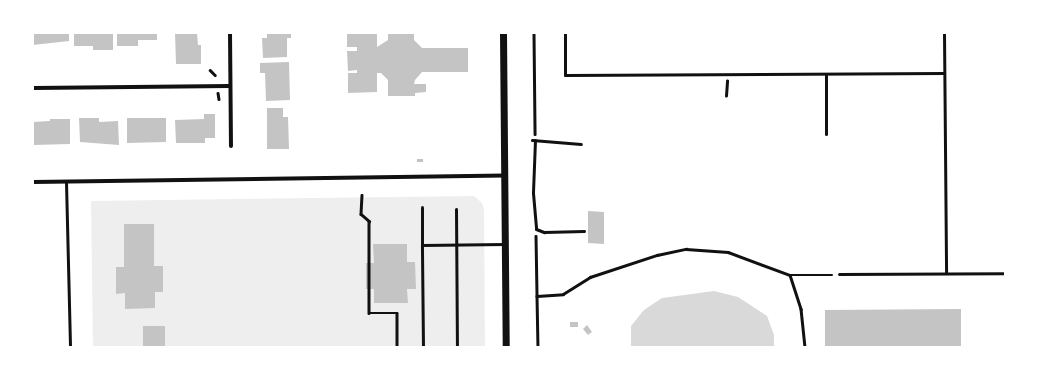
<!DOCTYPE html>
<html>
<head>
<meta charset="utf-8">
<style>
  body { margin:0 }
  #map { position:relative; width:1038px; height:380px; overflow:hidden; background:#fff; font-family:"Golos Text",sans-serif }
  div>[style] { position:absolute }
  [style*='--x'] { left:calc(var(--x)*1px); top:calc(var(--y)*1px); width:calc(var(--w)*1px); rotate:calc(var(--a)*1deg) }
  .green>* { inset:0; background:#eee }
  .water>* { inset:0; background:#d9d9d9 }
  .building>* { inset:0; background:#c4c4c4 }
  .path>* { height:2.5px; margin:-1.25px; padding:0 1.25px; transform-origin:1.25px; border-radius:1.25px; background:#111 }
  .service>* { height:3px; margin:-1.5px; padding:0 1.5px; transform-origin:1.5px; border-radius:1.5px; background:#111 }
  .minor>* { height:4px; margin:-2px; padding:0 2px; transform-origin:2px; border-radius:2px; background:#111 }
  .tertiary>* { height:7px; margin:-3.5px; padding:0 3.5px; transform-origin:3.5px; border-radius:3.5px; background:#111 }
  span { translate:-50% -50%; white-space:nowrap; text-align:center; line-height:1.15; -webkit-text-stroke:3.5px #fff; paint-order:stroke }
  .frame { position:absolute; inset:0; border:34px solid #fff; pointer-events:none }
</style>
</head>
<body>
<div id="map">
  <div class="green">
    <i style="clip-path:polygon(474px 196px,482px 203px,484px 210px,485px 347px,93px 347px,91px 201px)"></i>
  </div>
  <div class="water">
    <i style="clip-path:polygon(714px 291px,738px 297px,767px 316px,774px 335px,774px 347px,631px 347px,631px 326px,644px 310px,662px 298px)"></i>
  </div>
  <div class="building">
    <i style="clip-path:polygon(33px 33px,69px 33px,69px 41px,33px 45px)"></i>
    <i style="clip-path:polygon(74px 33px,113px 33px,113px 50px,93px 50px,93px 46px,74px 46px)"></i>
    <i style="clip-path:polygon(117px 33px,157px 33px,157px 40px,138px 40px,138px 46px,117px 46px)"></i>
    <i style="clip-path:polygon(175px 33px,197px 33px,198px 45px,201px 45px,201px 64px,176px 64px)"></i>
    <i style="clip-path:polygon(267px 33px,291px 33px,291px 38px,287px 38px,287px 57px,263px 58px,262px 38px,267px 38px)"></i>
    <i style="clip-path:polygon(347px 33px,377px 33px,377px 47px,388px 40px,388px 33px,414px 33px,414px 40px,422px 48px,468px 48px,468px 72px,422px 72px,415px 80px,414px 84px,426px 84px,426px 92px,415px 93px,415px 96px,388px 96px,388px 80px,381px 73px,377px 73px,377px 92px,348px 93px,348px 73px,357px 73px,357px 70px,348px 71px,347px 51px,357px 51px,357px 47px,347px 47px)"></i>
    <i style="clip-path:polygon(289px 62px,290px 100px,266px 101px,265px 73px,260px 73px,260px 63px)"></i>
    <i style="clip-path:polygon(267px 108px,283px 108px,283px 117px,288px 117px,289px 149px,267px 149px)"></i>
    <i style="clip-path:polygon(204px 114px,215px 114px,215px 138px,205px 138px,205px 143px,176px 143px,175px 120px,204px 119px)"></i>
    <i style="clip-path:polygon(79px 118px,99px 118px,99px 122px,118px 121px,119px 145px,80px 142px)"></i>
    <i style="clip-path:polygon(127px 118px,166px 118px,166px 142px,127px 143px)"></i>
    <i style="clip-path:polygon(50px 119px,70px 119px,70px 144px,33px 145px,33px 122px,50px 121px)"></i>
    <i style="clip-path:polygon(417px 159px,423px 159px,423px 162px,417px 162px)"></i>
    <i style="clip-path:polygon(588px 211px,604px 212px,604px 244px,588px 243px)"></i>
    <i style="clip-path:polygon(124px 224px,154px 224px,154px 266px,163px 266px,163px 292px,155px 292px,155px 308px,125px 309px,125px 293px,116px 294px,116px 267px,124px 267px)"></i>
    <i style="clip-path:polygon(373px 244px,407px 244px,407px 262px,415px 262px,416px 289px,407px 289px,408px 303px,374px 303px,374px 289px,366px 289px,366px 263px,374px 263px)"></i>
    <i style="clip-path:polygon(961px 309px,961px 347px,825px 347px,825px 310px)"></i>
    <i style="clip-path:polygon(570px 322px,578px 322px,578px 327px,570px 327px)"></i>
    <i style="clip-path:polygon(587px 325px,592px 332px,588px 335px,583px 329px)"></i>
    <i style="clip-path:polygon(143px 326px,165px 326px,165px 347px,143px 347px)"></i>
  </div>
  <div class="path">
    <i style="--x:534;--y:33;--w:101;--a:89.4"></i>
    <i style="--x:210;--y:70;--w:7;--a:45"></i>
    <i style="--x:218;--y:93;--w:6;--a:81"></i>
    <i style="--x:726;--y:96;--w:15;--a:-86"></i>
    <i style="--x:362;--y:195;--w:19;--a:93"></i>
    <i style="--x:361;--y:214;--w:11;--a:41"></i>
    <i style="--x:369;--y:221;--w:92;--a:90"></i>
    <i style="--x:369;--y:313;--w:28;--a:0"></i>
    <i style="--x:397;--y:313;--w:34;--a:90"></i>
    <i style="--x:536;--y:236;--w:60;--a:89"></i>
    <i style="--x:537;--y:296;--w:26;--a:-4"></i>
    <i style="--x:563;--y:294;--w:32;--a:-32"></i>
    <i style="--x:590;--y:277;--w:71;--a:-18.2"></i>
    <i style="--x:657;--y:255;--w:30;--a:-12"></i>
    <i style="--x:686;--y:249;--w:42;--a:4.1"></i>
    <i style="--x:728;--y:252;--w:66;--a:20.4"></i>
    <i style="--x:790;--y:275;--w:42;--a:0"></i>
    <i style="--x:790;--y:275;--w:36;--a:72"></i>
    <i style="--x:801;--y:309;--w:38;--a:84"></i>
    <i style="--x:537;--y:296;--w:51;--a:88.9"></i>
  </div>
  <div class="service">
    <i style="--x:565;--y:33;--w:42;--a:90"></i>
    <i style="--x:565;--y:75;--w:379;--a:-0.3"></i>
    <i style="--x:944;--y:33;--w:240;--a:89.5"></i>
    <i style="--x:826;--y:74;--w:60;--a:90"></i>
    <i style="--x:532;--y:140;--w:49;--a:4.7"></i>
    <i style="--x:535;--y:140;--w:53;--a:92.2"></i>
    <i style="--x:533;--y:193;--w:36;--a:85"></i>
    <i style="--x:536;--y:229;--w:9;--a:21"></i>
    <i style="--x:544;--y:232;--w:40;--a:-1.4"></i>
    <i style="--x:66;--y:182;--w:165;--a:88.6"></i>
    <i style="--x:422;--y:207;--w:38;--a:90"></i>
    <i style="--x:456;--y:209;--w:138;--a:89.6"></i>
    <i style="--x:839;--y:274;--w:166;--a:-0.3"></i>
    <i style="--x:423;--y:347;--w:102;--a:-90.6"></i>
    <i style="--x:422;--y:245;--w:83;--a:-0.7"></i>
  </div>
  <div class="minor">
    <i style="--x:230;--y:33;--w:113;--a:89.5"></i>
    <i style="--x:33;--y:88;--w:197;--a:-0.6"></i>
    <i style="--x:33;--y:182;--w:472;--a:-0.8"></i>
  </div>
  <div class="tertiary">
    <i style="--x:503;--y:33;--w:314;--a:89.5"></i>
  </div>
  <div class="frame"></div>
</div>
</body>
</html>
